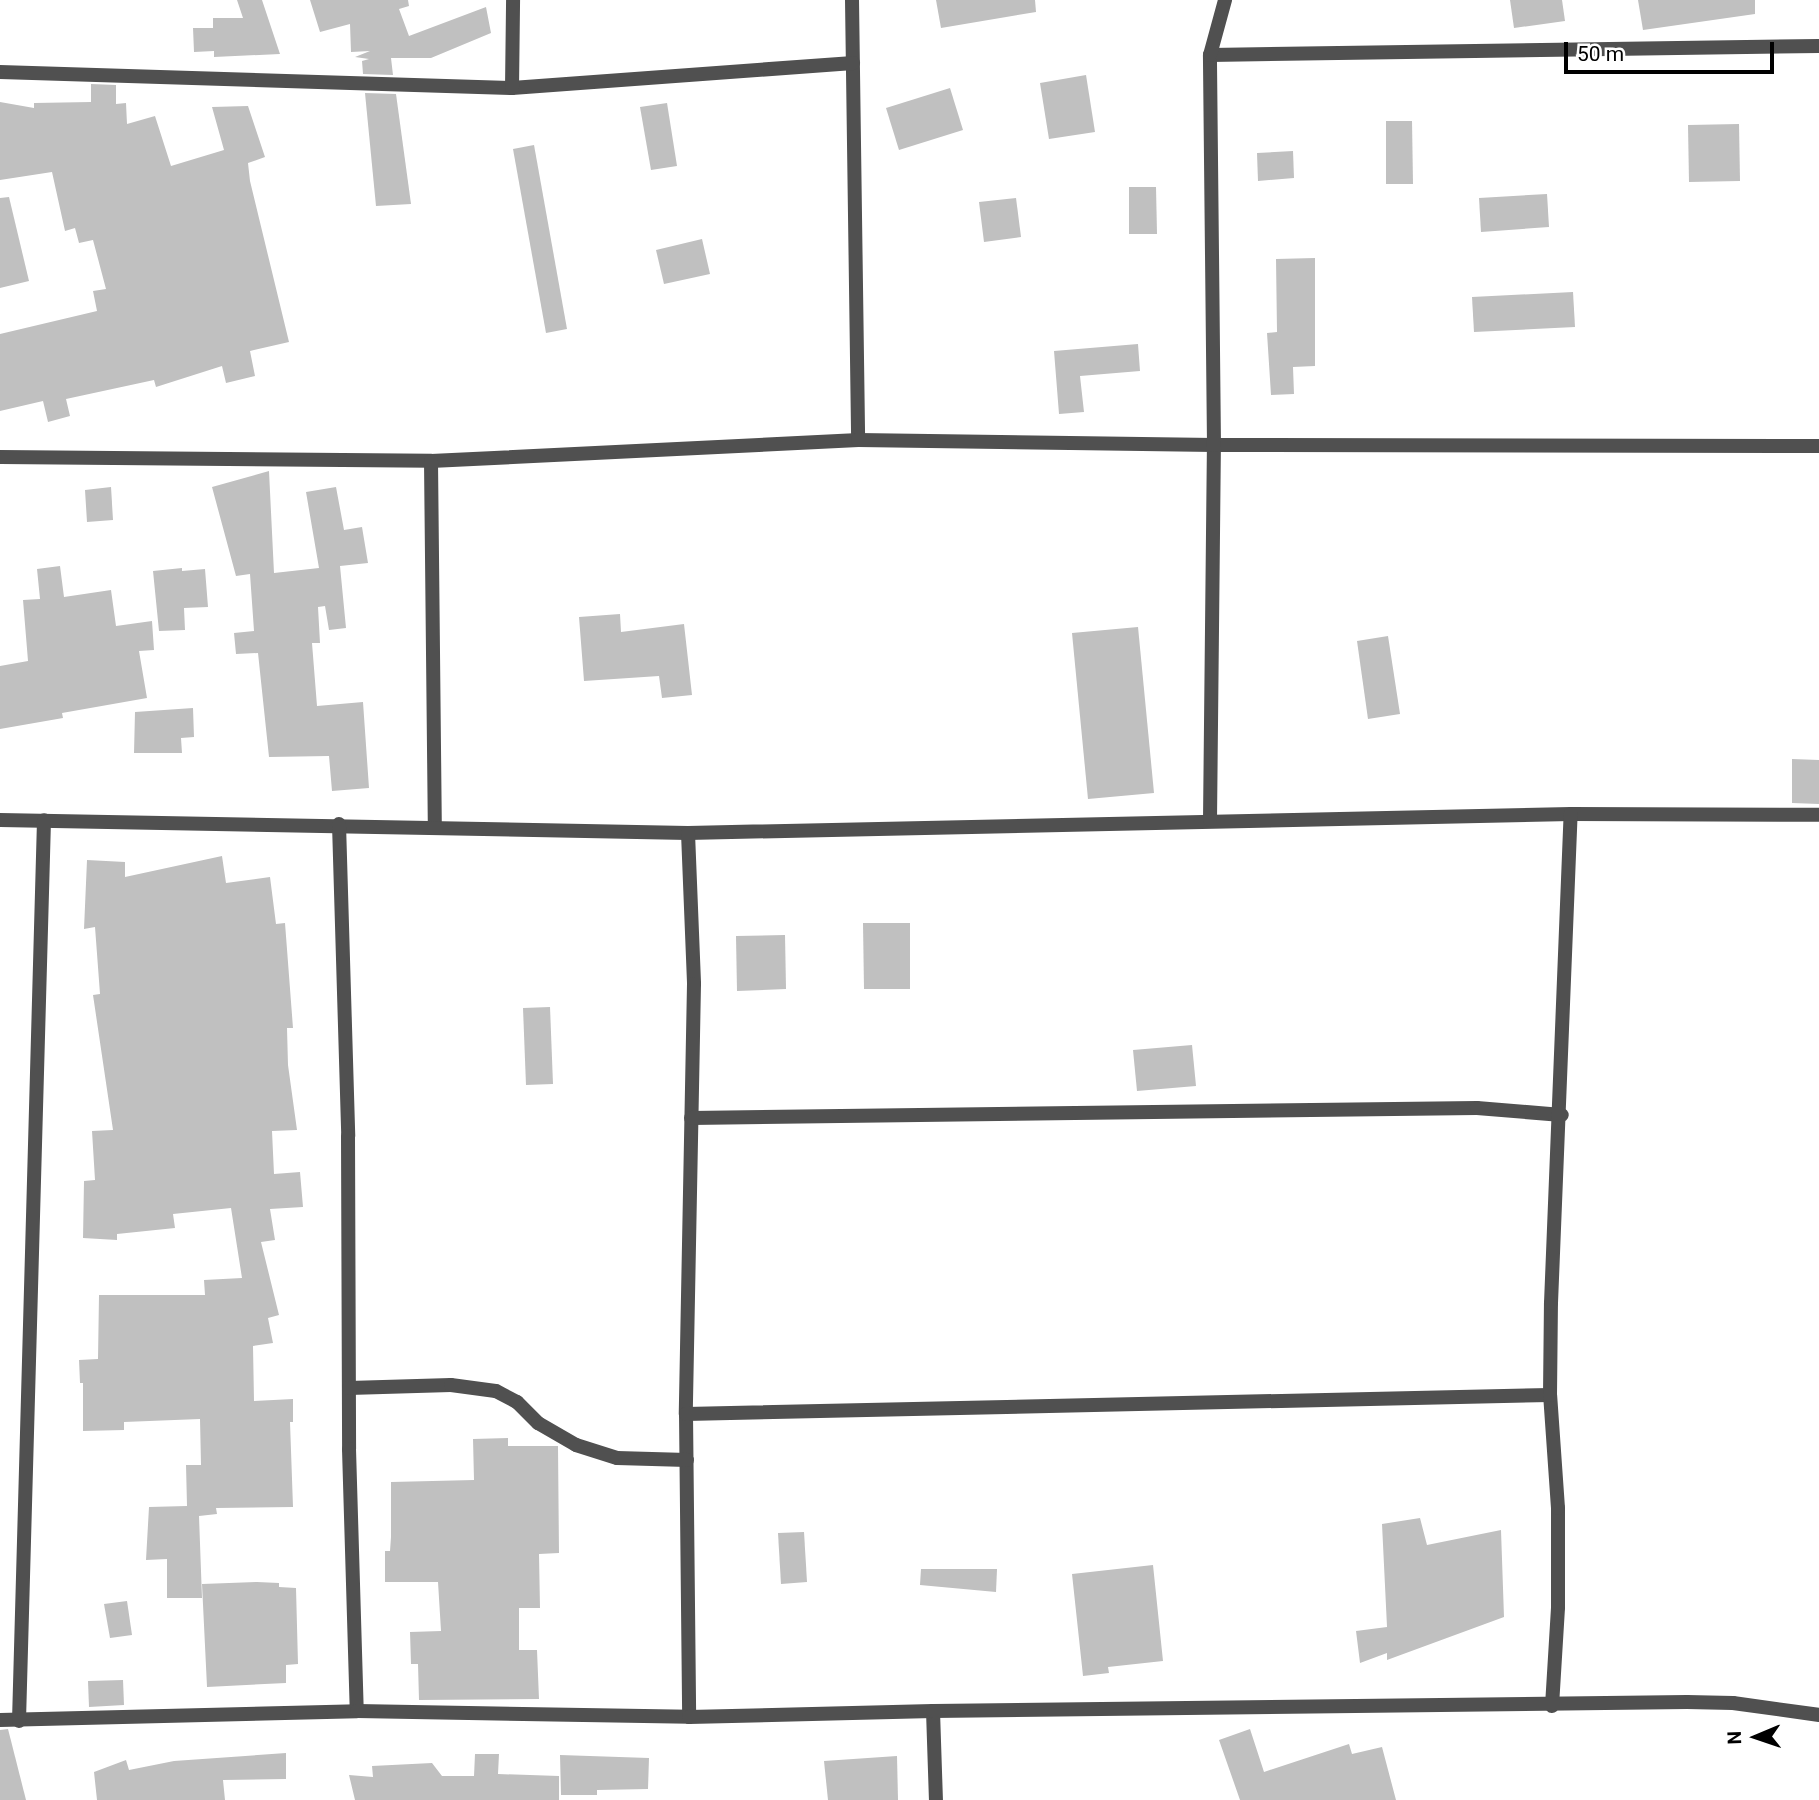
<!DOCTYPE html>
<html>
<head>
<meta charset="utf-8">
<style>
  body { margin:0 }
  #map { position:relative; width:1819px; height:1800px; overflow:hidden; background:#fff; font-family:Roboto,sans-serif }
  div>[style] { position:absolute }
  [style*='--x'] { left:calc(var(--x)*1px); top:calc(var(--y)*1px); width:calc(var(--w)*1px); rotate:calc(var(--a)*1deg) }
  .building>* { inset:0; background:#c0c0c0 }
  .street>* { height:14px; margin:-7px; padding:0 7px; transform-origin:7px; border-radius:7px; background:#505050 }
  span { translate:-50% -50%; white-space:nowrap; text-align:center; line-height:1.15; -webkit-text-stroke:5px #fff; paint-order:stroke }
  .north { position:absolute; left:1721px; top:1702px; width:70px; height:70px; -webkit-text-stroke:5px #fff; paint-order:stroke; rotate:268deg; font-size:19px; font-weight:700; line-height:28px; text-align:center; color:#000 }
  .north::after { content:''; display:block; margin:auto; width:24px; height:32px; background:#000; clip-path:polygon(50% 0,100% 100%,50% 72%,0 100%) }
  .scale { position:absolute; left:1564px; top:42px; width:210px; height:32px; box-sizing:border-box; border:4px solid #000; border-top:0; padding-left:9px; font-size:21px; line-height:24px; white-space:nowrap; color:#000; -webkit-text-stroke:5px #fff; paint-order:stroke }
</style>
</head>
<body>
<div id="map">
  <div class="building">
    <i style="clip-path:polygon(237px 0,262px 0,280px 54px,214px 57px,214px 51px,194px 52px,193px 28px,213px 28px,213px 18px,243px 18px)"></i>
    <i style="clip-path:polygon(310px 0,408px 0,409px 6px,399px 9px,409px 36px,486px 7px,491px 33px,431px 58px,391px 58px,393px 75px,363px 74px,362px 61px,369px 59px,355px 57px,370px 51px,351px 52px,350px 24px,320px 32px)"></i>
    <i style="clip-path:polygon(936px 0,1035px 0,1036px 12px,941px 28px)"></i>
    <i style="clip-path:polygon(1510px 0,1562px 0,1565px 21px,1514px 28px)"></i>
    <i style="clip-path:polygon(1638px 0,1755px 0,1755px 14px,1643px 30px)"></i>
    <i style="clip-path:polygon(1086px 75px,1095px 132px,1049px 139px,1040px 83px)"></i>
    <i style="clip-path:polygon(91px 84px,116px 85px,116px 104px,126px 103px,127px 124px,155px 116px,171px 166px,224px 150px,212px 107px,248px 106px,265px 157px,248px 163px,250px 181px,289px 342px,250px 351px,255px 376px,226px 383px,222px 366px,156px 387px,154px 380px,66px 399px,70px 416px,48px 422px,43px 401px,0 411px,0 334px,97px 311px,93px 291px,106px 289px,93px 240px,79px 243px,75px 228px,65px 231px,52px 172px,0 180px,0 102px,34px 108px,34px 103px,91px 102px)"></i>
    <i style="clip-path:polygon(950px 88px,963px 130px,899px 150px,886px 108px)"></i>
    <i style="clip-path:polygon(365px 93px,396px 94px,411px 204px,376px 206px)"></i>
    <i style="clip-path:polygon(667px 103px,677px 166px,651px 170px,640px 107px)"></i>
    <i style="clip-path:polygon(1386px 121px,1412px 121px,1413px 184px,1386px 184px)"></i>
    <i style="clip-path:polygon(1739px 124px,1740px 181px,1689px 182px,1688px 125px)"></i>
    <i style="clip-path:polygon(534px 145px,567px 329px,546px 333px,513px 149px)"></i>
    <i style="clip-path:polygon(1293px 151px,1294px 178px,1258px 181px,1257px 153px)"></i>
    <i style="clip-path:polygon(1129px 187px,1156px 187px,1157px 234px,1129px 234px)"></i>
    <i style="clip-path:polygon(1547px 194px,1549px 227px,1481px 232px,1479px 198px)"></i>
    <i style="clip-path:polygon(9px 197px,29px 281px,0 288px,0 198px)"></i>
    <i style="clip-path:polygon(1016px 198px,1021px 237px,984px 242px,979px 202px)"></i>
    <i style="clip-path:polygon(702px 239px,710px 274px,664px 284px,656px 250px)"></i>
    <i style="clip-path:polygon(1315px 258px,1315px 366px,1293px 367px,1294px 394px,1271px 395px,1267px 333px,1277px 332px,1276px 259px)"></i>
    <i style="clip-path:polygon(1573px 292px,1575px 327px,1474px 332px,1472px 297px)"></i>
    <i style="clip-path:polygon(1138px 344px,1140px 371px,1080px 376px,1084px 412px,1059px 414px,1054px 351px)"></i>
    <i style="clip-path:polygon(269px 471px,274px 573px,319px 568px,306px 492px,336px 487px,344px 530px,362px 527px,368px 563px,340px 566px,346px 628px,329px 630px,325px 606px,318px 607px,320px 643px,312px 643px,317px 706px,363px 702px,369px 788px,332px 791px,329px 756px,269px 757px,258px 653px,236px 654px,234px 633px,254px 631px,250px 574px,236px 576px,212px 487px)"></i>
    <i style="clip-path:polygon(111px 487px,113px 520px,87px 522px,85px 490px)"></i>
    <i style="clip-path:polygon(60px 566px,64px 597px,111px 590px,116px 626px,152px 621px,154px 650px,139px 651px,147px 698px,62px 713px,63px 718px,0 729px,0 666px,28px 661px,23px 600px,40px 599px,37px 569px)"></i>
    <i style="clip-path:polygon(182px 568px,182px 571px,205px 569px,208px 607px,184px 608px,185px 630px,159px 631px,153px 571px)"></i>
    <i style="clip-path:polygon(620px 614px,621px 632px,684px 624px,692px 695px,662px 698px,659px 676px,584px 681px,579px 617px)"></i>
    <i style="clip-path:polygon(1138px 627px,1154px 793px,1088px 799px,1072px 633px)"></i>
    <i style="clip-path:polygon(1388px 636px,1400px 714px,1368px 719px,1357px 641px)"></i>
    <i style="clip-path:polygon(193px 708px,194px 737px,181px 738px,182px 753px,134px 753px,135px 712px)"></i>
    <i style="clip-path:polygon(1792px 759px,1819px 760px,1819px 804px,1792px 803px)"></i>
    <i style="clip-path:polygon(222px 856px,226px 883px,270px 877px,276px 924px,285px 923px,293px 1028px,287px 1028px,288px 1065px,297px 1130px,272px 1131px,274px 1174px,300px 1172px,303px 1207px,270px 1209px,275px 1240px,261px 1242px,279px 1315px,268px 1318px,273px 1343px,253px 1346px,254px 1401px,293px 1399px,293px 1422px,290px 1422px,293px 1507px,216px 1508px,217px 1514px,199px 1516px,202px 1598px,167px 1598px,167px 1559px,146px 1560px,149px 1507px,187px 1506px,186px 1465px,201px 1465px,200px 1419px,124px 1422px,124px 1430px,83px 1431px,83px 1383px,80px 1383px,79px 1360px,98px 1359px,99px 1295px,205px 1295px,204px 1280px,242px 1278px,231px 1208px,173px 1214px,175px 1228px,117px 1234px,117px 1240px,83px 1238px,84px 1181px,95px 1180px,92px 1131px,113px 1130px,93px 995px,100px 994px,95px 927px,84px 929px,87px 860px,125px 862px,125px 877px)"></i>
    <i style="clip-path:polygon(863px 923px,910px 923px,910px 989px,864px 989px)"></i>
    <i style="clip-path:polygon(785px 935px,786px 989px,737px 991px,736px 936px)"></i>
    <i style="clip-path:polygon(550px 1007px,553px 1084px,526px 1085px,523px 1008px)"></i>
    <i style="clip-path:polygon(1192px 1045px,1196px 1086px,1137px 1091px,1133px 1050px)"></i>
    <i style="clip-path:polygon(508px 1438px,508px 1446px,558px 1446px,559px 1553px,539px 1554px,540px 1608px,519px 1608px,519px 1650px,537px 1650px,539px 1699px,419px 1700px,418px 1664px,411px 1664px,410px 1632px,441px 1631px,438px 1582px,385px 1582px,385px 1551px,390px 1551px,391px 1537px,391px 1482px,474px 1480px,473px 1439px)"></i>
    <i style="clip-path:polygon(1420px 1518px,1427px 1545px,1501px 1530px,1504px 1617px,1387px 1660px,1387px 1653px,1360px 1663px,1356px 1631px,1387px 1627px,1382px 1524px)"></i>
    <i style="clip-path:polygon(804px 1532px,807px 1582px,781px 1584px,778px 1533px)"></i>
    <i style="clip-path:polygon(1153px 1565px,1163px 1661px,1108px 1667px,1109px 1673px,1083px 1676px,1072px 1574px)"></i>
    <i style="clip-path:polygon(921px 1569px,997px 1569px,996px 1592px,920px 1585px)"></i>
    <i style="clip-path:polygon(257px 1582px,279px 1583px,279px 1587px,296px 1588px,298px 1664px,286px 1665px,286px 1683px,207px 1687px,202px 1584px)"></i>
    <i style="clip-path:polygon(127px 1601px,132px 1635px,110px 1638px,104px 1604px)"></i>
    <i style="clip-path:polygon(123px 1680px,124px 1705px,89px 1707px,88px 1681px)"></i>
    <i style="clip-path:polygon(8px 1729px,26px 1800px,0 1800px,0 1730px)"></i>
    <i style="clip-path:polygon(1250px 1729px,1264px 1772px,1349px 1744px,1352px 1754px,1382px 1747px,1396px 1800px,1240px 1800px,1219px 1740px)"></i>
    <i style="clip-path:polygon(286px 1753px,286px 1779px,223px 1780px,225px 1800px,97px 1800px,94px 1772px,126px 1760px,129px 1770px,174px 1761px)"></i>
    <i style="clip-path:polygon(475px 1754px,499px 1754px,498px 1774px,559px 1776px,559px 1800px,355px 1800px,349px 1775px,373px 1777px,372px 1766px,432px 1763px,442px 1776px,474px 1776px)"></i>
    <i style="clip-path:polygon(560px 1755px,649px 1758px,648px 1789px,597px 1790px,597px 1795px,561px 1795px)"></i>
    <i style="clip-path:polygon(897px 1756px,898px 1800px,828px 1800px,824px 1761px)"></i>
  </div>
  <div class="street">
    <i style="--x:852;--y:0;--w:440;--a:89.2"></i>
    <i style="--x:1210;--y:55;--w:609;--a:-0.85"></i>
    <i style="--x:0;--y:72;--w:512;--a:1.79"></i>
    <i style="--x:512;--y:88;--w:342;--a:-4.2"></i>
    <i style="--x:512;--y:88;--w:88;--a:-89.3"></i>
    <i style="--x:0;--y:457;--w:431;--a:0.5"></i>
    <i style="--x:431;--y:461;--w:428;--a:-2.8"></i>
    <i style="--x:858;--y:440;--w:356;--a:0.8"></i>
    <i style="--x:1214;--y:445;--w:605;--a:0.09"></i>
    <i style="--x:431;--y:461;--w:367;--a:89.4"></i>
    <i style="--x:0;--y:820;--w:688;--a:1.08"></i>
    <i style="--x:688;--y:833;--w:883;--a:-1.23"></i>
    <i style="--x:1571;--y:814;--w:248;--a:0.2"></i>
    <i style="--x:1210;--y:820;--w:375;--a:-89.4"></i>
    <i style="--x:1214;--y:445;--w:390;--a:-90.6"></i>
    <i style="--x:1210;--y:55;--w:57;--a:-74.7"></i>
    <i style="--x:339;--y:824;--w:312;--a:88.3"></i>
    <i style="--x:348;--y:1136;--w:313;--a:89.8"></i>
    <i style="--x:349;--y:1449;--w:262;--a:88.3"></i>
    <i style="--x:688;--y:833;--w:151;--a:87.7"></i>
    <i style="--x:694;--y:984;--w:430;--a:91.1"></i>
    <i style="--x:686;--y:1414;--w:303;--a:89.4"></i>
    <i style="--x:691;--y:1118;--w:786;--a:-0.73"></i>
    <i style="--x:1477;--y:1108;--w:85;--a:4.7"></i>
    <i style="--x:349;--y:1388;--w:102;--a:-1.7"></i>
    <i style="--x:451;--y:1385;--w:45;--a:7.6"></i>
    <i style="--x:496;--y:1391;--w:24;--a:28"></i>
    <i style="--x:517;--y:1402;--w:30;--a:45"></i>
    <i style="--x:538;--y:1423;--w:44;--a:30.1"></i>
    <i style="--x:576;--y:1445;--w:43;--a:17.6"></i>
    <i style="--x:617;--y:1458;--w:70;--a:1.6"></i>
    <i style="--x:686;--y:1414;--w:864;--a:-1.26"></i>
    <i style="--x:1552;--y:1706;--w:99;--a:-86.5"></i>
    <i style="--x:1558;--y:1607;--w:99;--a:-90"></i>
    <i style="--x:1558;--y:1508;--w:113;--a:-94"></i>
    <i style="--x:1550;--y:1395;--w:92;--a:-89.4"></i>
    <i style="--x:1551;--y:1303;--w:489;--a:-87.7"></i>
    <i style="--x:933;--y:1711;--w:89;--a:88.1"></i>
    <i style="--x:0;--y:1720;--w:357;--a:-1.4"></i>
    <i style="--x:357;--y:1711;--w:332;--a:1"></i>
    <i style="--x:689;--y:1717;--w:244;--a:-1.4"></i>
    <i style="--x:933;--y:1711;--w:754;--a:-0.68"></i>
    <i style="--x:1687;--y:1702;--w:46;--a:1.2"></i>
    <i style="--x:1733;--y:1703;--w:87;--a:7.9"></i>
    <i style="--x:19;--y:1721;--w:901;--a:-88.41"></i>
  </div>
  <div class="north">N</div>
  <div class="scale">50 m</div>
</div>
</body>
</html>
